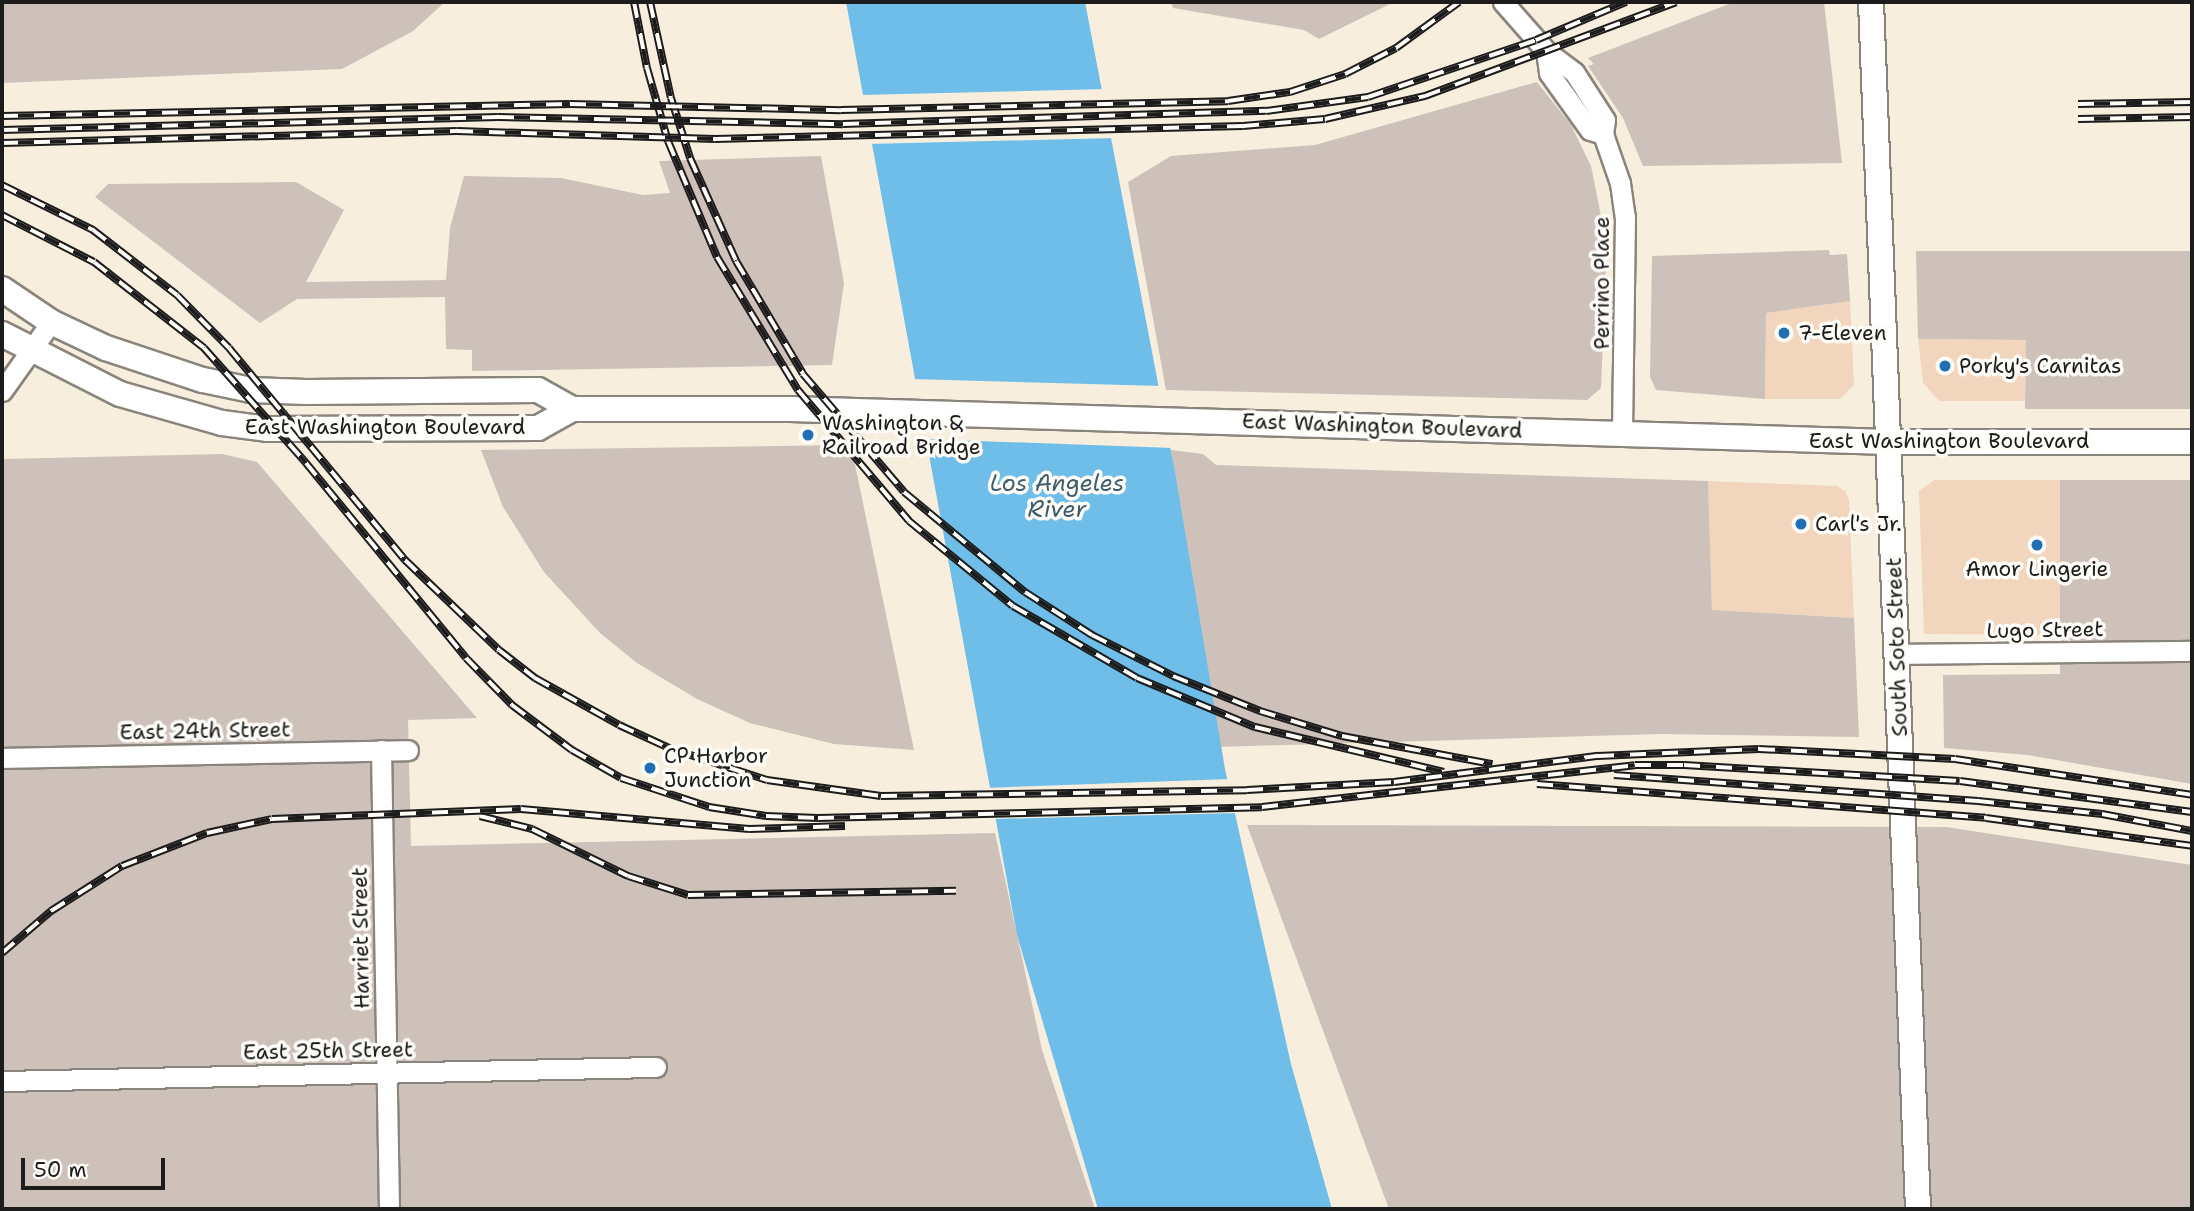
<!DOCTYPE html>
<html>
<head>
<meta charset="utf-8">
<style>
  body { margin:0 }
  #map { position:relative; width:2194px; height:1211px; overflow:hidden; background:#f8eedd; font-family:"Shantell Sans",sans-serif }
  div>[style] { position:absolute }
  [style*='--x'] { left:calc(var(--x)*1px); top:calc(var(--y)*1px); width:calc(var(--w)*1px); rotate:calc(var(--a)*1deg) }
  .built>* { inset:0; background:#f1d5bd }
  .industrial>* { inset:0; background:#cec1ba }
  .water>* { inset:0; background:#6ebee9 }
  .pier>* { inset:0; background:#f8eedd }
  .roads { filter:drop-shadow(2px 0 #8a857c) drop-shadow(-2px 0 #8a857c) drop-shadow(0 2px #8a857c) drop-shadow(0 -2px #8a857c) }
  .minor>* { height:19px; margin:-9.5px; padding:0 9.5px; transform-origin:9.5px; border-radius:9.5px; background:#fff }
  .major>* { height:24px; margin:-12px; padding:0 12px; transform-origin:12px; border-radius:12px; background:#fff }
  .rail>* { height:8px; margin-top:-4px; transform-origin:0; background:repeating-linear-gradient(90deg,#fdfcf7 0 16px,#1c1c1c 0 32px); box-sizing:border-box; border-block:2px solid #1c1c1c }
  .dots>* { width:19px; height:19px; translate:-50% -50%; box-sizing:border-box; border:4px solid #fdfcf7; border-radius:50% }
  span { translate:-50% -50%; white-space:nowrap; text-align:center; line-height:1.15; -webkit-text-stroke:7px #fdfcf7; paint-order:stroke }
  .street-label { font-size:21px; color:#1c1c1c }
  .poi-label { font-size:21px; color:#1c1c1c }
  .left { translate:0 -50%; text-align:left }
  .water-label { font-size:23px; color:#3d5d6e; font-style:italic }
  .frame { position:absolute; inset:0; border:4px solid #1c1c1c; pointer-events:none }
  .scale { position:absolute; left:21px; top:1158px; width:144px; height:32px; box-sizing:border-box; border:4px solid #1c1c1c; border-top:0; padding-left:9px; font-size:21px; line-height:24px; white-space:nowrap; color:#1c1c1c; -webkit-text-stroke:5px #fdfcf7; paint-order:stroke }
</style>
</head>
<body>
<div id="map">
  <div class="built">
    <i style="clip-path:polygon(1850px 301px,1854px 385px,1840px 399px,1765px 399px,1766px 313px)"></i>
    <i style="clip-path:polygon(1918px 339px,2026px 340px,2025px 401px,1939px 401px,1923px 383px)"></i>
    <i style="clip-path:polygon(1934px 480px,2060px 480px,2060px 635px,1924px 634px,1919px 491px)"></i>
    <i style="clip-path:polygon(1708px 481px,1837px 486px,1845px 491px,1849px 500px,1854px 618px,1712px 610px)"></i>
  </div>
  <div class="industrial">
    <i style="clip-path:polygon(2px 2px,445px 2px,413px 31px,342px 69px,2px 83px)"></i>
    <i style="clip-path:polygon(1171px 2px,1394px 2px,1319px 39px,1304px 30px,1173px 8px)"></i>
    <i style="clip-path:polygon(1734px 2px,1824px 2px,1842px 163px,1643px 166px,1623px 118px,1588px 66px,1594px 64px,1588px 58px)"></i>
    <i style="clip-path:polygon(1537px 82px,1571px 125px,1591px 166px,1601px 216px,1606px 262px,1601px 388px,1587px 400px,1166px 390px,1128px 182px,1171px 156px,1315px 145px)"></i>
    <i style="clip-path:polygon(821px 156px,844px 283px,832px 365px,472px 371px,472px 350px,446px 349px,445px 297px,297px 299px,260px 323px,95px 197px,108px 184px,296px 182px,344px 210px,306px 282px,446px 280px,450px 228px,464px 176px,561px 178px,643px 195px,670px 193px,659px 161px)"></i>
    <i style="clip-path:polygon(1829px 250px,1830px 255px,1847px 254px,1850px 301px,1766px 313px,1765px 399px,1656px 390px,1650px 377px,1652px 256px)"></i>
    <i style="clip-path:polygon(1916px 251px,2192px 251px,2192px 409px,2025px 409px,2026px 340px,1918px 339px)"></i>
    <i style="clip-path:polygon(851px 445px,914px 750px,834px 744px,750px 723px,697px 699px,637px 663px,600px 633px,544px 572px,503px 507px,481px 450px)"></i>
    <i style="clip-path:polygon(1171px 450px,1203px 454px,1216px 465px,1708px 481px,1712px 610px,1854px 618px,1859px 737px,1659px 734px,1215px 747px)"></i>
    <i style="clip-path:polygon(222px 454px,257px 462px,477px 718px,408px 720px,411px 846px,995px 833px,1042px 1050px,1095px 1209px,2px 1209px,2px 459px)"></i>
    <i style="clip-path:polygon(2060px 480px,2192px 480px,2192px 784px,2028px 755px,1944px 748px,1943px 675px,2060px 674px)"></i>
    <i style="clip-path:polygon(1247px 825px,1946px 827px,2192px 865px,2192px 1209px,1389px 1209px)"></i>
  </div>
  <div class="water">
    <i style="clip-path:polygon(846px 2px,1085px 2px,1175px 472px,1225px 769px,1291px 1064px,1332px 1209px,1098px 1209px,1017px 935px)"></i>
  </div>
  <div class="pier">
    <i style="clip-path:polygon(1106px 89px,1115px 138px,868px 144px,860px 95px)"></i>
    <i style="clip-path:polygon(911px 379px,1162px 386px,1174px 448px,922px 439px)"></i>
    <i style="clip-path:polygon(1230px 779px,1238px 813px,991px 819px,985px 788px)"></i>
  </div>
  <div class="roads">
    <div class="minor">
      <i style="--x:1503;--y:2;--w:65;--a:48.7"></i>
      <i style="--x:1546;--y:51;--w:35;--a:37"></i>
      <i style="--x:1574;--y:72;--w:57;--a:57.1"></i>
      <i style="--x:1605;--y:120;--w:14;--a:98"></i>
      <i style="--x:1603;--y:134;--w:52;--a:70.9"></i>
      <i style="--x:1620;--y:183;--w:34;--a:82"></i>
      <i style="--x:1625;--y:217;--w:217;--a:90.8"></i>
      <i style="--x:1546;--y:51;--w:22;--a:82"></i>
      <i style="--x:1549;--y:73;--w:70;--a:54.3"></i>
      <i style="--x:1590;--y:130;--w:14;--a:17"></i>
      <i style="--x:2;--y:391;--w:85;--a:-54.6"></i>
      <i style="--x:1898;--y:654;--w:294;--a:-0.6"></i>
      <i style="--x:381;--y:750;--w:459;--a:89"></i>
      <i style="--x:2;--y:758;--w:406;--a:-1.1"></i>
      <i style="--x:2;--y:1081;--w:654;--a:-1.23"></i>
    </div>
    <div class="major">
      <i style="--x:1871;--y:2;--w:1208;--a:87.77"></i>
      <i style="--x:2;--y:289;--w:59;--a:34"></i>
      <i style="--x:51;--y:322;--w:61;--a:25.3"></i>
      <i style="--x:106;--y:348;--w:102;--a:18.3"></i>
      <i style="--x:203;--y:380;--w:49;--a:11.8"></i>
      <i style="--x:251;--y:390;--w:55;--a:2.1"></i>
      <i style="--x:306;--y:392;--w:232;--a:-0.5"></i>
      <i style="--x:538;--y:390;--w:39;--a:29"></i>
      <i style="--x:2;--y:334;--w:132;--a:27"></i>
      <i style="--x:120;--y:394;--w:106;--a:15.9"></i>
      <i style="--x:222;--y:423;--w:45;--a:7.6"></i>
      <i style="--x:267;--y:429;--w:271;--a:-0.2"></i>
      <i style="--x:538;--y:428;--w:39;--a:-29"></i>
      <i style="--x:572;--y:409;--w:218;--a:0"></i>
      <i style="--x:790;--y:409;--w:1100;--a:1.72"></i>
      <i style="--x:1890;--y:442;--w:302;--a:0"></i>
    </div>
  </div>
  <div class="rail">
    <i style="--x:634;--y:2;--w:67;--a:78.9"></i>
    <i style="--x:647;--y:68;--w:76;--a:74"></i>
    <i style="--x:668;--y:141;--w:126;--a:67.1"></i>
    <i style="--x:717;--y:257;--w:156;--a:58.7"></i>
    <i style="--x:798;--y:390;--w:172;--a:49.7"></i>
    <i style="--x:909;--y:521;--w:134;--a:39.3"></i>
    <i style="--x:1013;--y:606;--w:143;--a:30.1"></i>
    <i style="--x:1137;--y:678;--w:128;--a:22.6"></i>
    <i style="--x:1255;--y:727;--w:194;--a:13.4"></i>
    <i style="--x:650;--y:2;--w:98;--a:77.7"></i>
    <i style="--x:671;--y:98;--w:63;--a:72.4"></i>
    <i style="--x:690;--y:158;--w:113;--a:65.9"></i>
    <i style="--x:736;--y:261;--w:131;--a:59.3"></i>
    <i style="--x:803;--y:374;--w:155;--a:49.4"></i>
    <i style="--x:904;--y:492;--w:157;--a:39.6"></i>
    <i style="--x:1025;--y:592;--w:80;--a:32.7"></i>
    <i style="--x:1092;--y:635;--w:91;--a:26.8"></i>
    <i style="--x:1173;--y:676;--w:94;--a:21.9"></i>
    <i style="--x:1260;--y:711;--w:86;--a:17"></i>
    <i style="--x:1342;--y:736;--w:153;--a:10.6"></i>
    <i style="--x:2078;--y:104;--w:114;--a:-1"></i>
    <i style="--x:2;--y:116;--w:568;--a:-1.21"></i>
    <i style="--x:570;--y:104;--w:271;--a:1.3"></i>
    <i style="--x:841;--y:110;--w:387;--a:-1.3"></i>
    <i style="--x:1228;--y:101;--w:63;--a:-8.3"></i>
    <i style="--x:1290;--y:92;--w:58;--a:-18.1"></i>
    <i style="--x:1345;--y:74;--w:57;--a:-27"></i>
    <i style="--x:1396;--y:48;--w:78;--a:-36.1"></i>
    <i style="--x:2078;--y:119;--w:114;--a:-1"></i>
    <i style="--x:2;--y:130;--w:496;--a:-1.5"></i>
    <i style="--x:498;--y:117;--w:345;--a:1.2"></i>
    <i style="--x:843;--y:124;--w:423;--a:-1.8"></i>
    <i style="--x:1266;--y:111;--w:103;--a:-7.8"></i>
    <i style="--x:1368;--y:97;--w:177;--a:-18.7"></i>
    <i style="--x:1536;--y:40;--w:98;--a:-22.9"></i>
    <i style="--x:2;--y:143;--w:455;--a:-1.5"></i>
    <i style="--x:457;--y:131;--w:258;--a:1.8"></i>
    <i style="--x:715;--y:139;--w:528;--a:-1.41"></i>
    <i style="--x:1243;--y:126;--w:82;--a:-4.9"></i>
    <i style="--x:1325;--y:119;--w:103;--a:-13"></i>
    <i style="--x:1425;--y:96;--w:268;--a:-20.5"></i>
    <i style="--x:2;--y:185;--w:102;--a:26.3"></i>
    <i style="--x:93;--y:230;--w:106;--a:37.7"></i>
    <i style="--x:177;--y:295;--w:74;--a:45.5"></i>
    <i style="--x:229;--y:348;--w:276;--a:50.3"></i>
    <i style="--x:405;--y:560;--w:130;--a:43.8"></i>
    <i style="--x:499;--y:650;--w:46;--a:37.9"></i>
    <i style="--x:535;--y:678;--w:96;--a:29.2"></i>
    <i style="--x:619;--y:725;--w:55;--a:24.7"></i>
    <i style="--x:669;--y:748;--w:103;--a:18.1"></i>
    <i style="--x:767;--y:780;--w:115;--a:8"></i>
    <i style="--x:881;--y:796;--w:366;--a:-0.9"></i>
    <i style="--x:1247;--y:790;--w:147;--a:-3.1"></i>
    <i style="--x:1394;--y:782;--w:206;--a:-7.3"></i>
    <i style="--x:1598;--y:756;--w:161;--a:-2.5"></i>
    <i style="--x:1759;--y:749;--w:196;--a:2.9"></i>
    <i style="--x:1955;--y:759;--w:240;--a:8.6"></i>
    <i style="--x:2;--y:215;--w:103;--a:27.1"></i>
    <i style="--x:94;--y:262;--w:140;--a:38"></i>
    <i style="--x:204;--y:348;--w:154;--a:48.4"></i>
    <i style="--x:306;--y:463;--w:252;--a:50.6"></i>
    <i style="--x:466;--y:658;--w:66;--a:45.6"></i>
    <i style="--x:512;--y:705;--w:75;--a:36.9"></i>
    <i style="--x:572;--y:750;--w:56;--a:29.7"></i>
    <i style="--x:621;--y:778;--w:93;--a:18.2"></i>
    <i style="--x:709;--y:807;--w:58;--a:9"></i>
    <i style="--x:766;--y:816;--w:52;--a:2.2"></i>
    <i style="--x:818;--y:818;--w:444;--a:-1.4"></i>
    <i style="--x:1262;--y:807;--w:375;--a:-6.4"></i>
    <i style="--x:1635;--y:765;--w:49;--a:0"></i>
    <i style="--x:1684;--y:765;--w:276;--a:3.3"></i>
    <i style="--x:1960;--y:781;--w:234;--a:7.6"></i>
    <i style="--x:1614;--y:775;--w:365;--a:4.1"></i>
    <i style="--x:1978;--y:801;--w:125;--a:6"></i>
    <i style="--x:2102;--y:814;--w:92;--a:10.7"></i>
    <i style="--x:1537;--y:784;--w:450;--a:4.3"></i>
    <i style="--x:1986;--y:818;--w:208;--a:7.7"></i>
    <i style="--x:480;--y:816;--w:54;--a:14"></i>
    <i style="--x:532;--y:829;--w:107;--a:26.1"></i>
    <i style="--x:628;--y:876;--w:63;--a:17.6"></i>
    <i style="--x:688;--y:895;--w:268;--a:-0.9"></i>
    <i style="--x:2;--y:953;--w:65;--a:-40.6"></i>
    <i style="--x:51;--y:911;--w:84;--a:-32.4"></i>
    <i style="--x:122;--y:866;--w:91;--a:-21.2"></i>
    <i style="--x:207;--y:833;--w:66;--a:-12.2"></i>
    <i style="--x:272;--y:819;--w:249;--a:-2.3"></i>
    <i style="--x:521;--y:809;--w:229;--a:5"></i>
    <i style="--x:749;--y:829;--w:96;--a:-1.8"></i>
  </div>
  <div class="dots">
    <i style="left:1784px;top:333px;background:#1f6fb2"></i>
    <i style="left:1945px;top:366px;background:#1f6fb2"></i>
    <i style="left:808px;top:435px;background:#1f6fb2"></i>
    <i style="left:1801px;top:524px;background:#1f6fb2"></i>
    <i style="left:2037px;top:545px;background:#1f6fb2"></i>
    <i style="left:650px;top:768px;background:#1f6fb2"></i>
  </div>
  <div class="street-label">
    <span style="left:1602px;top:283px;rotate:-90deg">Perrino Place</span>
    <span style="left:1382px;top:426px;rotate:2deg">East Washington Boulevard</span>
    <span style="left:385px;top:427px">East Washington Boulevard</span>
    <span style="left:1949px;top:441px">East Washington Boulevard</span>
    <span style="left:2045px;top:630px;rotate:-1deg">Lugo Street</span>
    <span style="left:1897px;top:647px;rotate:-92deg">South Soto Street</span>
    <span style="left:205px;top:731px;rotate:-1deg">East 24th Street</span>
    <span style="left:361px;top:938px;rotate:-91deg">Harriet Street</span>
    <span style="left:328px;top:1051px;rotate:-1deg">East 25th Street</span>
  </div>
  <div class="poi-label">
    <span class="left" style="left:1798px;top:333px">7-Eleven</span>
    <span class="left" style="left:1959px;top:366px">Porky's Carnitas</span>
    <span class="left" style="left:822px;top:435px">Washington &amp;<br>Railroad Bridge</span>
    <span class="left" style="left:1815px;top:524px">Carl's Jr.</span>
    <span style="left:2037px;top:569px">Amor Lingerie</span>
    <span class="left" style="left:664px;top:768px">CP Harbor<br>Junction</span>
  </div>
  <div class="water-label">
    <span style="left:1057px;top:496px">Los Angeles<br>River</span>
  </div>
  <div class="frame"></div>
  <div class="scale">50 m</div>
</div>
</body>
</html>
